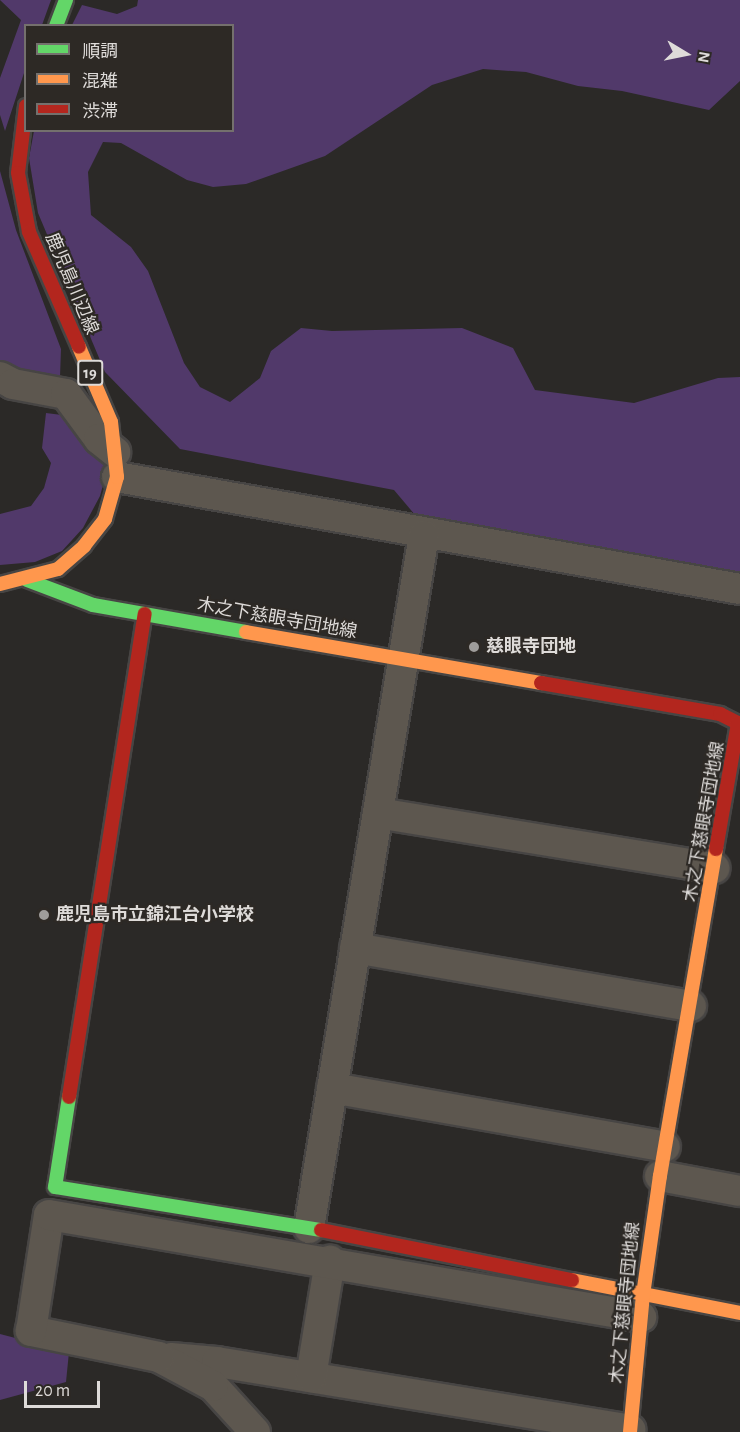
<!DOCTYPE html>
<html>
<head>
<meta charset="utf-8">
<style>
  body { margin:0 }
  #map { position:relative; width:740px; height:1432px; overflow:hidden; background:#2b2927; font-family:"Alegreya Sans","Noto Sans JP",sans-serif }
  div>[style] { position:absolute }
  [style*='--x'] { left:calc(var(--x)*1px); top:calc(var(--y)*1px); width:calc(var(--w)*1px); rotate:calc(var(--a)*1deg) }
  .green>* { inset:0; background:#51396a }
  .roads { filter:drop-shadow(2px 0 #474544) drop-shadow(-2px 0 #474544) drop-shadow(0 2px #474544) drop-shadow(0 -2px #474544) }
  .street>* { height:30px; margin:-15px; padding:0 15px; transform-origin:15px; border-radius:15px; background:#5d574f }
  .fast>* { height:14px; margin:-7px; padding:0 7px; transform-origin:7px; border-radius:7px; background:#63d668 }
  .slow>* { height:14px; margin:-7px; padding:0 7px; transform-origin:7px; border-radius:7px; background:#ff974d }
  .jam>* { height:14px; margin:-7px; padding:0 7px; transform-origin:7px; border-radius:7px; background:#b3261e }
  .dots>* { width:16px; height:16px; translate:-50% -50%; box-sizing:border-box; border:3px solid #2d2925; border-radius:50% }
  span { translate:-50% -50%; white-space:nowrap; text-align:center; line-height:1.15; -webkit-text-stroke:4.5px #2d2925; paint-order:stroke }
  .shield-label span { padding:2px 4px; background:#2d2925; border:2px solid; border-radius:4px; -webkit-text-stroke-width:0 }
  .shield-label { font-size:16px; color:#dedbd9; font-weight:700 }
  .street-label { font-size:18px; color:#dedbd9 }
  .poi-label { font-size:18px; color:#dedbd9; font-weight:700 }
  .left { translate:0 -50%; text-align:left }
  .legend { position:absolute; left:24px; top:24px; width:210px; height:108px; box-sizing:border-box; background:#2d2925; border:2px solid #74706d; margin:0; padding:8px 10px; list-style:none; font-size:18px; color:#dedbd9 }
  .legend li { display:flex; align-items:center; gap:12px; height:30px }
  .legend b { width:30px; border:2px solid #74706d }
  .north { position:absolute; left:656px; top:24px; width:60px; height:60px; -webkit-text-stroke:4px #2d2925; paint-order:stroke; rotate:100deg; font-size:16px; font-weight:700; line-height:24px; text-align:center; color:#dedbd9 }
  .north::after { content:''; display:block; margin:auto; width:21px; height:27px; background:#dedbd9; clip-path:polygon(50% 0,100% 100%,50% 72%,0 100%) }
  .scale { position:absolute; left:24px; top:1381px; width:76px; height:27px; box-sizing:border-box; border:3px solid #dedbd9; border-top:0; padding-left:8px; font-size:18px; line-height:21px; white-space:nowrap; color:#dedbd9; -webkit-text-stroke:4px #2d2925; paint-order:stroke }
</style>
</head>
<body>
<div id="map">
  <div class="green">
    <i style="clip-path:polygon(0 0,51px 0,42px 25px,26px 26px,25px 70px,5px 131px,0 115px,0 78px,21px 20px)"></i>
    <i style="clip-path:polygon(138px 0,740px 0,740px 81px,709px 110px,622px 91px,578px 86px,526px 72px,483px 69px,432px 85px,325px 156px,246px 184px,213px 187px,187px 180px,121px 143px,103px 142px,88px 172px,91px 215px,131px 247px,148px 271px,184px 363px,200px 387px,230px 402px,260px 378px,271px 351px,301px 328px,332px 331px,462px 328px,513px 348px,535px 390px,634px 403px,718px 378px,740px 377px,740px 578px,421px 522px,394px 490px,180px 449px,105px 372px,38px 213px,29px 158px,34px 131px,232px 130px,232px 26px,72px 25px,82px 5px,117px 14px,137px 6px)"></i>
    <i style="clip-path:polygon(0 171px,16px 230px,61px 349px,60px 377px,17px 378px,0 369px)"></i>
    <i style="clip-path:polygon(46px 413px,70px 416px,109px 463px,100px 496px,83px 528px,62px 551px,35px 562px,0 565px,0 514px,31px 506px,44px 488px,51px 463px,42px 448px)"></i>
    <i style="clip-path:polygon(0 1334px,69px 1352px,66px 1382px,0 1400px)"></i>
  </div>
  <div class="roads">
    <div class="street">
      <i style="--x:0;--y:377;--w:15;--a:28"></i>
      <i style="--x:13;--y:384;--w:54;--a:10.7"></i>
      <i style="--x:66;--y:394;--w:56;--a:53.7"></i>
      <i style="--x:99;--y:439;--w:21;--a:39"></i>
      <i style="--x:117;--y:477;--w:633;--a:10.19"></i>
      <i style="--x:378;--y:813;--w:341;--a:9.3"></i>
      <i style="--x:355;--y:948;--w:341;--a:9.8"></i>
      <i style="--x:332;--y:1088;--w:338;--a:10"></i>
      <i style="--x:660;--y:1176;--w:81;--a:10.6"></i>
      <i style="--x:309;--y:1228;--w:702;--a:-80.58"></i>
      <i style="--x:171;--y:1358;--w:46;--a:5"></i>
      <i style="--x:217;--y:1362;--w:419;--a:9.3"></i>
      <i style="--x:311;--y:1377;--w:118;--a:-80.7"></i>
      <i style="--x:255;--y:1432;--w:62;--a:-132.4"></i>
      <i style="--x:213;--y:1386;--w:61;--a:-151.8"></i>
      <i style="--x:159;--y:1357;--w:131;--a:-168.5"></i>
      <i style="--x:31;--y:1331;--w:117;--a:-81.2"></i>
      <i style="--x:49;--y:1215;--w:601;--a:9.78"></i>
    </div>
    <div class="fast">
      <i style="--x:56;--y:26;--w:28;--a:-69"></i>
      <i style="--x:27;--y:580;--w:71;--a:20.7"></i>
      <i style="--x:93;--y:605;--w:155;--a:10"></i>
      <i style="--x:69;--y:1097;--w:91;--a:98.8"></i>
      <i style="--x:55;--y:1187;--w:269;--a:9.2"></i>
    </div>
    <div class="slow">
      <i style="--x:0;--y:584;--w:60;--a:-14.5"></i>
      <i style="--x:58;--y:569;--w:35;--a:-41"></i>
      <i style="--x:84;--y:546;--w:34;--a:-52"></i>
      <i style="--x:105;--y:519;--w:44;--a:-74.1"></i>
      <i style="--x:117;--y:477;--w:55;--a:-96.2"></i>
      <i style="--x:111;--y:422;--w:82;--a:-113.1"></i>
      <i style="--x:246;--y:632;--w:299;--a:9.8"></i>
      <i style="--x:572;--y:1280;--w:171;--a:11.1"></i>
      <i style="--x:630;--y:1432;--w:138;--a:-84.6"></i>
      <i style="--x:643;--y:1295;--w:120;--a:-81.9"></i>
      <i style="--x:660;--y:1176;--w:332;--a:-80.3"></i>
    </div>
    <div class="jam">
      <i style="--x:26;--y:106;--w:67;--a:96.8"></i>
      <i style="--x:18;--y:173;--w:60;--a:79.4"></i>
      <i style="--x:29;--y:232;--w:125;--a:66.5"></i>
      <i style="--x:541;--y:683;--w:182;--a:9.8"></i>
      <i style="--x:720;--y:714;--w:20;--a:27"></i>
      <i style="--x:738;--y:723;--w:128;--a:99.9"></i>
      <i style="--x:69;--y:1097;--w:489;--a:-81.1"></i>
      <i style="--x:321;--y:1230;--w:256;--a:11.3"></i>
    </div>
  </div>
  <div class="dots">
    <i style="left:474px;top:647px;background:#9f9d9b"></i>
    <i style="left:44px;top:915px;background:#9f9d9b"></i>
  </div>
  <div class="shield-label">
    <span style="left:90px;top:373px">19</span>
  </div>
  <div class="street-label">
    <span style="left:71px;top:284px;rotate:67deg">鹿児島川辺線</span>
    <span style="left:277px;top:619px;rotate:10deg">木之下慈眼寺団地線</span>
    <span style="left:705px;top:822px;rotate:-80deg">木之下慈眼寺団地線</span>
    <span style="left:626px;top:1303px;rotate:-84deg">木之下慈眼寺団地線</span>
  </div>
  <div class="poi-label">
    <span class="left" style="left:486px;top:647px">慈眼寺団地</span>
    <span class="left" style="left:56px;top:915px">鹿児島市立錦江台小学校</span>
  </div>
  <ul class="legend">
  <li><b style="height:8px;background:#63d668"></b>順調</li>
  <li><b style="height:8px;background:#ff974d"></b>混雑</li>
  <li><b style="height:8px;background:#b3261e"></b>渋滞</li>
  </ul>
  <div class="north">N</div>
  <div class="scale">20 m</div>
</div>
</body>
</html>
